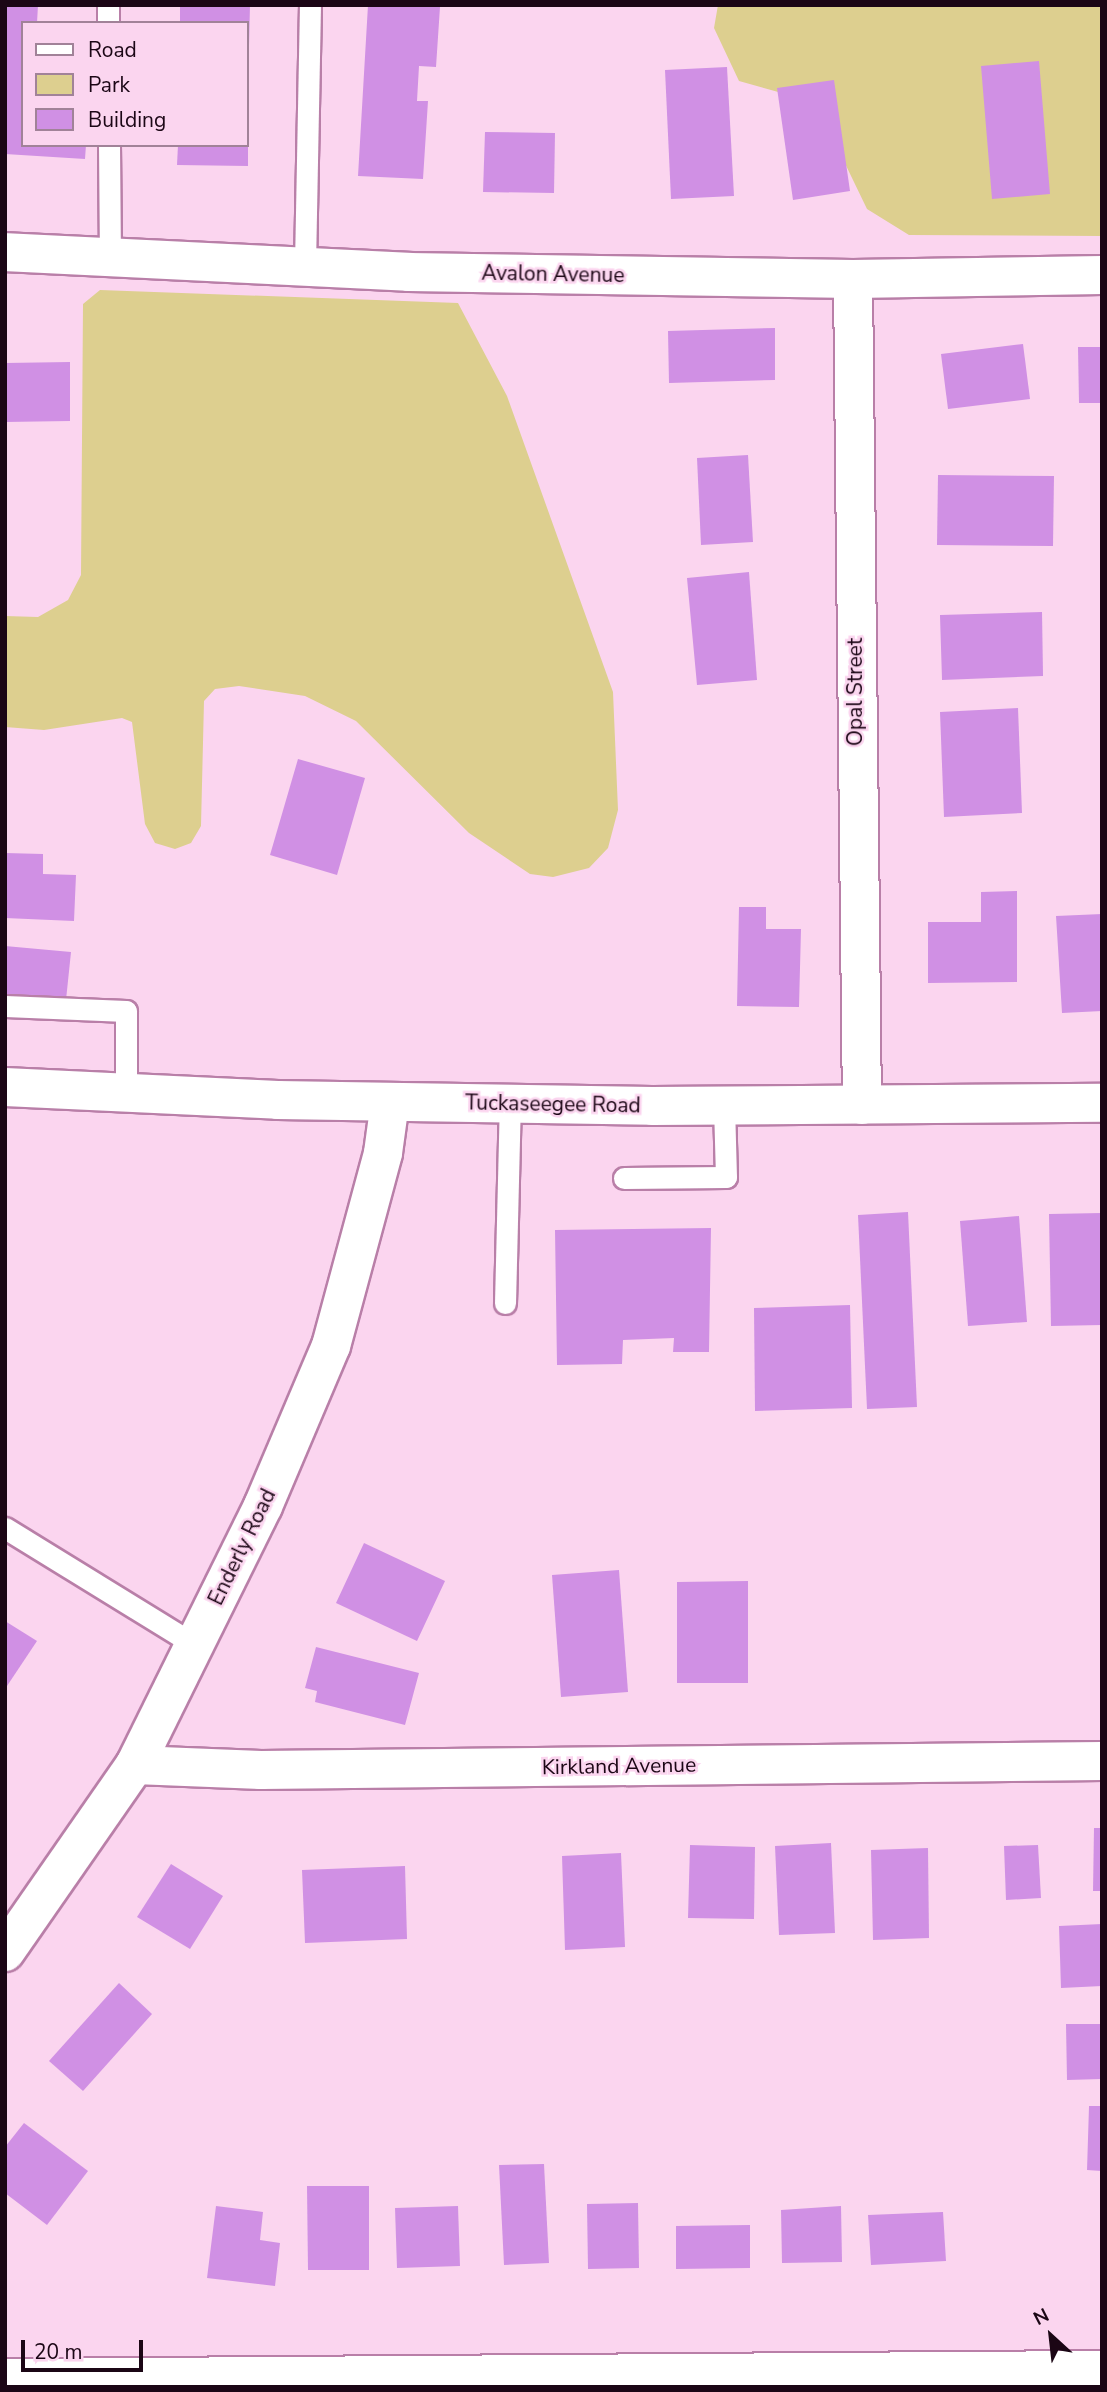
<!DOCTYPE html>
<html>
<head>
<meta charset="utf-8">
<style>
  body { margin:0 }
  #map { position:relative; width:1107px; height:2392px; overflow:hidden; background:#fbd5ef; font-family:"Nunito Sans",sans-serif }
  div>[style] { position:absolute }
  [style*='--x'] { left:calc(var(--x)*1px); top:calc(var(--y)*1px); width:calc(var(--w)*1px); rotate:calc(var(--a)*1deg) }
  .green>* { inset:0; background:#ddcf8f }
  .building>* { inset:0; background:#d090e4 }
  .roads { filter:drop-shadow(2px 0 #b97fa8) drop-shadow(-2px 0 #b97fa8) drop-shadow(0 2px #b97fa8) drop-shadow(0 -2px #b97fa8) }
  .service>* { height:21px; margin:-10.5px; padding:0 10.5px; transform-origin:10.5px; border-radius:10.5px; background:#fff }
  .minor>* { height:38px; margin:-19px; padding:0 19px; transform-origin:19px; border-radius:19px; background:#fff }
  .secondary>* { height:38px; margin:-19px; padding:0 19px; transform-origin:19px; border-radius:19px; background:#fff }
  span { translate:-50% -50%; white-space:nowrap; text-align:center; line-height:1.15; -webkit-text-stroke:5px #fbd5ef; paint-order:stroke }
  .street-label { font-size:21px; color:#1b0615 }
  .frame { position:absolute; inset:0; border:7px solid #1b0615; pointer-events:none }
  .legend { position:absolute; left:21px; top:21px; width:228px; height:126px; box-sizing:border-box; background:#fbd5ef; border:2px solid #a18298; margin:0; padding:9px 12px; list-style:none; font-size:21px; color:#1b0615 }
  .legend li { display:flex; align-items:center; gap:14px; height:35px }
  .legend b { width:35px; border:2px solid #a18298 }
  .north { position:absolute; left:1016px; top:2301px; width:70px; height:70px; -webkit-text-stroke:5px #fbd5ef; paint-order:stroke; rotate:333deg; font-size:19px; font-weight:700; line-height:28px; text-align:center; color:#1b0615 }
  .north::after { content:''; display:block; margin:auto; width:24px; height:32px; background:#1b0615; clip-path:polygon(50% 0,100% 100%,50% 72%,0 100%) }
  .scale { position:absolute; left:21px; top:2340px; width:122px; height:32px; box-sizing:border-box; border:4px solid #1b0615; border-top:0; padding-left:9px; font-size:21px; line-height:24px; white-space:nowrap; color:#1b0615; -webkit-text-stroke:5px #fbd5ef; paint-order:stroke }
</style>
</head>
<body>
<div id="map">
  <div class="green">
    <i style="clip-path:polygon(718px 5px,1102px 5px,1102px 236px,909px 235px,867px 209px,824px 120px,807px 100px,739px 81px,714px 28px)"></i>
    <i style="clip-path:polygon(100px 290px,458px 303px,507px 396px,613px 692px,618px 810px,608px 848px,589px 868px,553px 877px,530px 874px,469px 833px,356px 721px,305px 696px,239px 686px,215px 689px,204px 701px,201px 826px,191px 843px,175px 849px,155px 843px,145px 824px,132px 722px,122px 718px,44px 730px,5px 727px,5px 616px,38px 617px,68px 600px,81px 575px,83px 304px)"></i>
  </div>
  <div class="building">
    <i style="clip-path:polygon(5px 5px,38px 5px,37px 23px,23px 23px,23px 145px,86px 145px,85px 159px,5px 154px)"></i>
    <i style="clip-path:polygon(180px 5px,250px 5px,249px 46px,247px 23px,180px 23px)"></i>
    <i style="clip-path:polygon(368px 5px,440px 7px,436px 67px,419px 66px,417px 101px,428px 101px,423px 179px,358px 176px)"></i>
    <i style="clip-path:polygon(1039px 61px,1050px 194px,992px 199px,981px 66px)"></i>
    <i style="clip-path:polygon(727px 67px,734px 196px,671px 199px,665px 70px)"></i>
    <i style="clip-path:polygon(834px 80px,850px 191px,793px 200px,777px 88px)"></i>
    <i style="clip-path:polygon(485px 132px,555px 133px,554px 193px,483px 192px)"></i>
    <i style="clip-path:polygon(178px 145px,248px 145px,248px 166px,177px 165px)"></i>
    <i style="clip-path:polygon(775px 328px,775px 380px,669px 383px,668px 331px)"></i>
    <i style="clip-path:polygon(1023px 344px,1030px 399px,948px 409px,941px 354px)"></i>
    <i style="clip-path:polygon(1078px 347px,1102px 347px,1102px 403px,1079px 403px)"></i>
    <i style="clip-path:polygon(70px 362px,70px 421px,5px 422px,5px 363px)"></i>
    <i style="clip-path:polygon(748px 455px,753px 542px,701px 545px,697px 458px)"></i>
    <i style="clip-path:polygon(938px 475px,1054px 476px,1053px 546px,937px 545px)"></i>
    <i style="clip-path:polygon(749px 572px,757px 680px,697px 685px,687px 578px)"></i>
    <i style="clip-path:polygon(1042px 612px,1043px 676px,942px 680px,940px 615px)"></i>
    <i style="clip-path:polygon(1018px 708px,1022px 813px,944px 817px,940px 712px)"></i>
    <i style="clip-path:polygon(298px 759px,365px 778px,337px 875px,270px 855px)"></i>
    <i style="clip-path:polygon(5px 853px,43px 854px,43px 874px,76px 875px,74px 921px,5px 918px)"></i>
    <i style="clip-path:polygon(1017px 891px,1017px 982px,928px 983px,928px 922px,981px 922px,981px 892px)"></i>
    <i style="clip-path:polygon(739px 907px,766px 907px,766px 929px,801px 929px,799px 1007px,737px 1006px)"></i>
    <i style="clip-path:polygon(1102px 914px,1102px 1011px,1062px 1013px,1056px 916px)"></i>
    <i style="clip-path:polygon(5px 946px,71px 952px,66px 1000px,5px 994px)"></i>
    <i style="clip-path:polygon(908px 1212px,917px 1407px,867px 1409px,858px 1215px)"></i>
    <i style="clip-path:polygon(1102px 1213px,1102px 1325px,1051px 1326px,1049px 1214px)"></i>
    <i style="clip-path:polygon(1019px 1216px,1027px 1322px,968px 1326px,960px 1221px)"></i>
    <i style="clip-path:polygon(711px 1228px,709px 1352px,673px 1352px,674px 1338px,623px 1340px,622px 1364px,557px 1365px,555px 1230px)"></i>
    <i style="clip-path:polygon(850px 1305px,852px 1408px,755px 1411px,754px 1308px)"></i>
    <i style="clip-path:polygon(364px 1543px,445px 1581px,417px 1641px,336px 1603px)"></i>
    <i style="clip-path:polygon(619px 1570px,628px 1692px,561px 1697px,552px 1575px)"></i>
    <i style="clip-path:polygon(748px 1581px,748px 1683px,677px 1683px,677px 1582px)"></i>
    <i style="clip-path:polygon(5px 1621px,37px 1641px,5px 1689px)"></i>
    <i style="clip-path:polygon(316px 1647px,419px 1673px,405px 1725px,315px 1702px,317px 1691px,305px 1688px)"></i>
    <i style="clip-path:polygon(1094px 1828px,1102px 1828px,1102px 1891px,1093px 1891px)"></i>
    <i style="clip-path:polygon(831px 1843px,835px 1933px,779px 1935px,775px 1846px)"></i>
    <i style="clip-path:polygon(690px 1845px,755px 1847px,754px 1919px,688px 1918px)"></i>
    <i style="clip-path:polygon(1038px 1845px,1041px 1898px,1006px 1900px,1004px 1846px)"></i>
    <i style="clip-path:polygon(928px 1848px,929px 1938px,873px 1940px,871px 1850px)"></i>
    <i style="clip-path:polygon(621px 1853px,625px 1947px,565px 1950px,562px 1856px)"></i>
    <i style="clip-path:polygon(171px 1864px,223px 1896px,190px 1949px,137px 1917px)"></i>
    <i style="clip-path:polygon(405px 1866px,407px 1939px,305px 1943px,302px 1870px)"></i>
    <i style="clip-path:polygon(1102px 1924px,1102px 1986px,1061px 1988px,1059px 1926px)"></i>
    <i style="clip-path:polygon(119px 1983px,152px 2014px,83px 2091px,49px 2061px)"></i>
    <i style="clip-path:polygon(1066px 2024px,1102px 2024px,1102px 2079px,1067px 2080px)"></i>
    <i style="clip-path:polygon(1089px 2106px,1102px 2106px,1102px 2171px,1087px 2170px)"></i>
    <i style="clip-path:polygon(24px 2123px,88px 2171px,47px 2225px,5px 2193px,5px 2147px)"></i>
    <i style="clip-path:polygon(544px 2164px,549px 2263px,504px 2265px,499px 2165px)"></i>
    <i style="clip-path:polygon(307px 2186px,369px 2186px,369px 2270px,308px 2270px)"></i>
    <i style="clip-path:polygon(638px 2203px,639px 2268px,588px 2269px,587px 2204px)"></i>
    <i style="clip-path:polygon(216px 2206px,263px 2212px,260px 2240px,280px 2243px,275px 2286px,207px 2278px)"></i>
    <i style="clip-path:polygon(458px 2206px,460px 2266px,397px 2268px,395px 2208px)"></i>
    <i style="clip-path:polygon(841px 2206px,842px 2262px,782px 2263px,781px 2210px)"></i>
    <i style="clip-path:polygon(943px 2212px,946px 2261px,871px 2265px,868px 2215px)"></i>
    <i style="clip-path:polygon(750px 2225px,750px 2268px,676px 2269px,676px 2226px)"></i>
  </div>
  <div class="roads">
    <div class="service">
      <i style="--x:108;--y:5;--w:18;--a:90"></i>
      <i style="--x:109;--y:145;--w:111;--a:89.5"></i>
      <i style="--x:305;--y:265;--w:260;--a:-88.9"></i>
      <i style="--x:5;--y:1006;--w:121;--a:2.4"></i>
      <i style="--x:126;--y:1011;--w:82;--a:90"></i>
      <i style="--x:624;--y:1178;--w:102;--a:-0.6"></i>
      <i style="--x:726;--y:1177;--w:71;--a:-91.6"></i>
      <i style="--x:505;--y:1303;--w:199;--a:-88.6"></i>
      <i style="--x:5;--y:1528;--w:223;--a:31.6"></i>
    </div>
    <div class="minor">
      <i style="--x:5;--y:252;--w:404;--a:2.8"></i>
      <i style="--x:409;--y:272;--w:444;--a:0.9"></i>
      <i style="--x:853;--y:279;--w:249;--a:-0.9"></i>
      <i style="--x:853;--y:279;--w:826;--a:89.38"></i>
      <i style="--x:135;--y:1765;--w:126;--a:2.3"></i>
      <i style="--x:261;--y:1770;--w:841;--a:-0.61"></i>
      <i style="--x:5;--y:1952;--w:228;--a:-55.2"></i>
      <i style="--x:135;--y:1765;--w:289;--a:-63.7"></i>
      <i style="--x:263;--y:1506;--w:174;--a:-67"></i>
      <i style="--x:331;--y:1346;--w:200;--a:-74.9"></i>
      <i style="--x:383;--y:1153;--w:51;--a:-82.2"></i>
      <i style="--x:5;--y:2378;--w:1097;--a:-0.42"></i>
    </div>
    <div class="secondary">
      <i style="--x:5;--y:1087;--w:273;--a:2.7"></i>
      <i style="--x:278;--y:1100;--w:374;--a:0.9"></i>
      <i style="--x:652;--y:1106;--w:450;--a:-0.4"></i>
    </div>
  </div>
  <div class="street-label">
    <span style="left:553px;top:274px;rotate:1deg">Avalon Avenue</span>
    <span style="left:855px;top:692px;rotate:-90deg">Opal Street</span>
    <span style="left:553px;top:1104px;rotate:1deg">Tuckaseegee Road</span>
    <span style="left:242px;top:1547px;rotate:-64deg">Enderly Road</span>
    <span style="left:619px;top:1766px;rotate:-1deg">Kirkland Avenue</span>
  </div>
  <div class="frame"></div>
  <ul class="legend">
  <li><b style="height:9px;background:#fff"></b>Road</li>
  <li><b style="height:19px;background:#ddcf8f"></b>Park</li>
  <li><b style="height:19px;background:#d090e4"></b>Building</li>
  </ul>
  <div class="north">N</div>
  <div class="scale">20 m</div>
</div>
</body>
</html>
